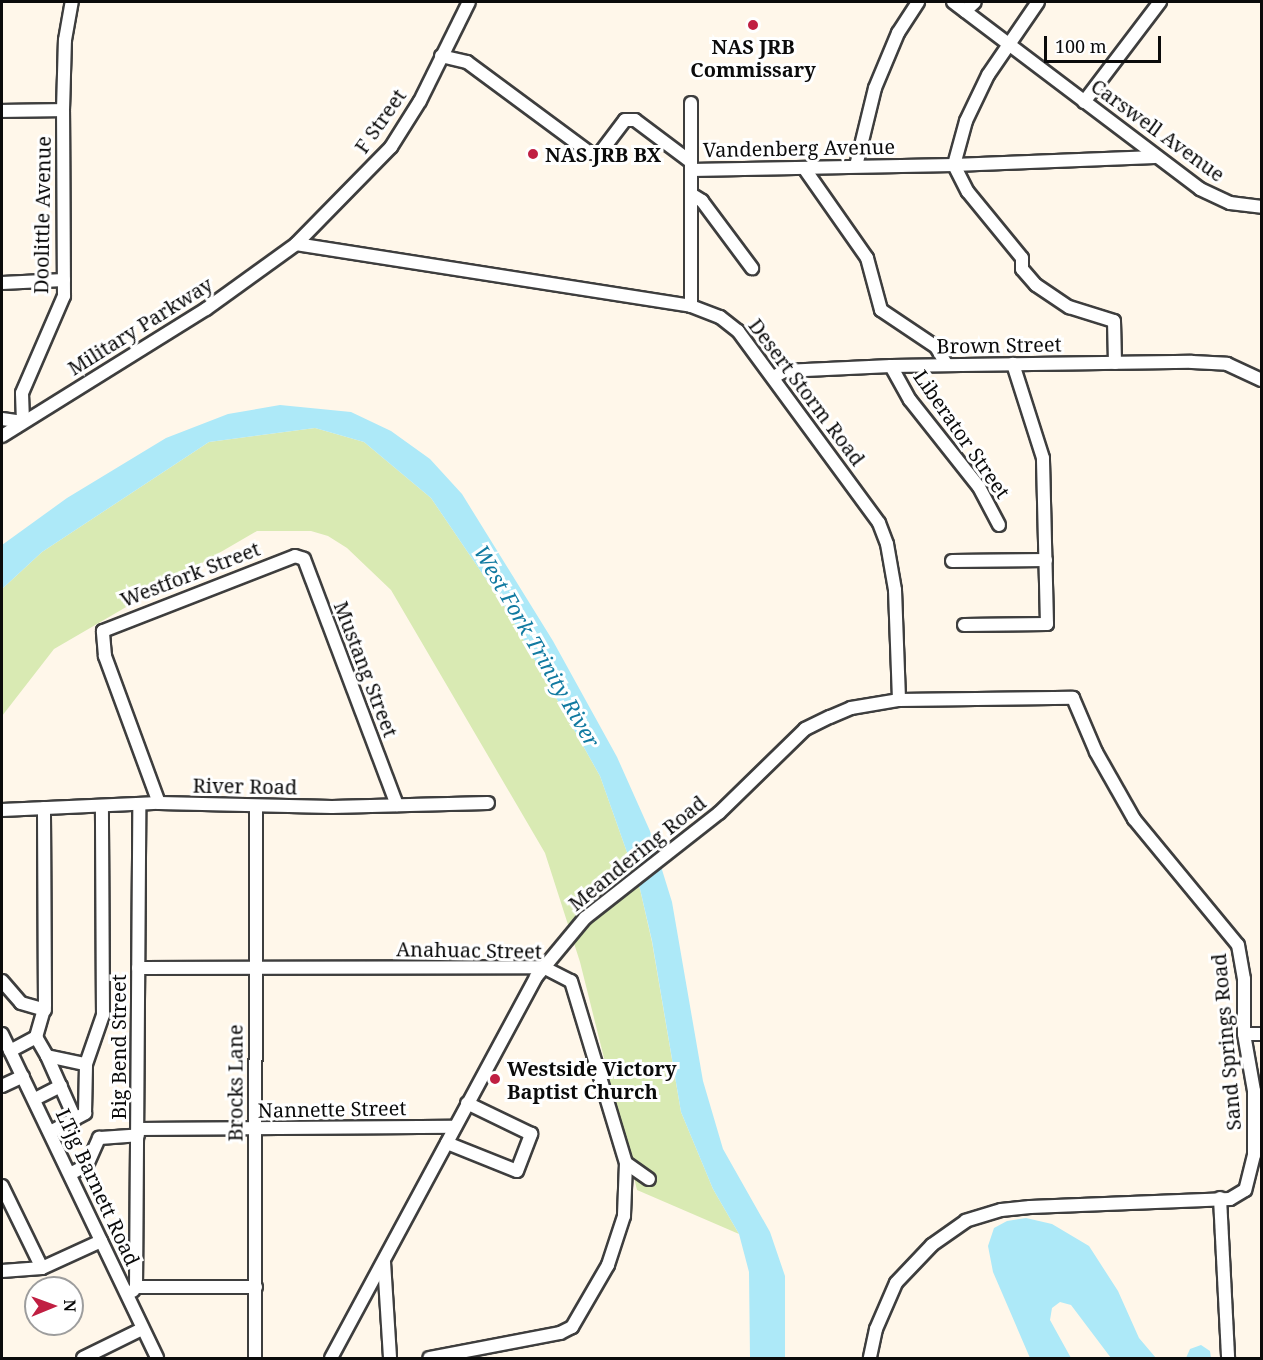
<!DOCTYPE html>
<html>
<head>
<meta charset="utf-8">
<style>
  body { margin:0 }
  #map { position:relative; width:1263px; height:1360px; overflow:hidden; background:#fff7ea; font-family:"Noto Serif",serif }
  div>[style] { position:absolute }
  [style*='--x'] { left:calc(var(--x)*1px); top:calc(var(--y)*1px); width:calc(var(--w)*1px); rotate:calc(var(--a)*1deg) }
  .green>* { inset:0; background:#d9eab3 }
  .water>* { inset:0; background:#ade9f8 }
  .roads { filter:drop-shadow(2px 0 #3e3e3e) drop-shadow(-2px 0 #3e3e3e) drop-shadow(0 2px #3e3e3e) drop-shadow(0 -2px #3e3e3e) }
  .minor>* { height:12px; margin:-6px; padding:0 6px; transform-origin:6px; border-radius:6px; background:#fff }
  .dots>* { width:16px; height:16px; translate:-50% -50%; box-sizing:border-box; border:3px solid #fff; border-radius:50% }
  span { translate:-50% -50%; white-space:nowrap; text-align:center; line-height:1.15; -webkit-text-stroke:6px #fff; paint-order:stroke }
  .poi-label { font-size:20px; color:#0b0b0b; font-weight:700 }
  .left { translate:0 -50%; text-align:left }
  .street-label { font-size:20px; color:#0b0b0b }
  .water-label { font-size:21px; color:#117aa1; font-style:italic }
  .frame { position:absolute; inset:0; border:3px solid #0b0b0b; pointer-events:none }
  .north { position:absolute; left:24px; top:1276px; width:60px; height:60px; box-sizing:border-box; background:#fff; border:2px solid #9d9d9d; border-radius:50%; rotate:89deg; font-size:16px; font-weight:700; line-height:24px; text-align:center; color:#0b0b0b }
  .north::after { content:''; display:block; margin:auto; width:21px; height:27px; background:#c01f42; clip-path:polygon(50% 0,100% 100%,50% 72%,0 100%) }
  .scale { position:absolute; left:1044px; top:36px; width:117px; height:27px; box-sizing:border-box; border:3px solid #0b0b0b; border-top:0; padding-left:8px; font-size:18px; line-height:21px; white-space:nowrap; color:#0b0b0b; -webkit-text-stroke:4px #fff; paint-order:stroke }
</style>
</head>
<body>
<div id="map">
  <div class="green">
    <i style="clip-path:polygon(315px 428px,364px 442px,431px 498px,505px 607px,600px 776px,640px 889px,652px 942px,681px 1112px,713px 1189px,739px 1234px,637px 1190px,580px 962px,545px 853px,391px 590px,347px 548px,328px 536px,311px 531px,257px 531px,54px 649px,2px 716px,2px 589px,42px 552px,209px 442px)"></i>
  </div>
  <div class="water">
    <i style="clip-path:polygon(280px 405px,351px 412px,391px 431px,430px 459px,462px 494px,553px 641px,617px 757px,650px 831px,672px 902px,703px 1081px,723px 1149px,770px 1232px,785px 1276px,785px 1358px,750px 1358px,749px 1272px,739px 1234px,713px 1189px,681px 1112px,652px 941px,640px 889px,600px 776px,505px 607px,431px 498px,364px 442px,315px 428px,209px 442px,42px 552px,2px 589px,2px 545px,67px 498px,166px 438px,228px 414px)"></i>
    <i style="clip-path:polygon(1026px 1218px,1052px 1224px,1089px 1246px,1118px 1291px,1139px 1338px,1156px 1358px,1111px 1358px,1071px 1305px,1060px 1302px,1052px 1308px,1050px 1320px,1071px 1358px,1030px 1358px,993px 1272px,988px 1246px,994px 1228px,1007px 1221px)"></i>
    <i style="clip-path:polygon(1201px 1345px,1210px 1351px,1211px 1358px,1186px 1358px,1190px 1349px)"></i>
  </div>
  <div class="roads">
    <div class="minor">
      <i style="--x:953;--y:2;--w:310;--a:37.1"></i>
      <i style="--x:1200;--y:189;--w:33;--a:25"></i>
      <i style="--x:1230;--y:203;--w:32;--a:7"></i>
      <i style="--x:1038;--y:2;--w:88;--a:124.4"></i>
      <i style="--x:988;--y:75;--w:51;--a:115.6"></i>
      <i style="--x:966;--y:121;--w:46;--a:105.3"></i>
      <i style="--x:954;--y:165;--w:30;--a:63"></i>
      <i style="--x:968;--y:192;--w:85;--a:50.7"></i>
      <i style="--x:1022;--y:258;--w:11;--a:90"></i>
      <i style="--x:1022;--y:269;--w:21;--a:49"></i>
      <i style="--x:1036;--y:285;--w:40;--a:34"></i>
      <i style="--x:1069;--y:307;--w:47;--a:17.3"></i>
      <i style="--x:1114;--y:321;--w:42;--a:88.6"></i>
      <i style="--x:965;--y:11;--w:13;--a:-42"></i>
      <i style="--x:441;--y:56;--w:27;--a:13"></i>
      <i style="--x:467;--y:62;--w:153;--a:36.5"></i>
      <i style="--x:590;--y:153;--w:10;--a:0"></i>
      <i style="--x:600;--y:153;--w:41;--a:-52.9"></i>
      <i style="--x:625;--y:120;--w:10;--a:0"></i>
      <i style="--x:635;--y:120;--w:70;--a:36.9"></i>
      <i style="--x:691;--y:162;--w:144;--a:90"></i>
      <i style="--x:1084;--y:102;--w:126;--a:-52.8"></i>
      <i style="--x:2;--y:111;--w:61;--a:-0.9"></i>
      <i style="--x:691;--y:162;--w:59;--a:-90"></i>
      <i style="--x:856;--y:166;--w:80;--a:-76.3"></i>
      <i style="--x:875;--y:88;--w:60;--a:-67.3"></i>
      <i style="--x:898;--y:33;--w:37;--a:-57"></i>
      <i style="--x:804;--y:168;--w:110;--a:55"></i>
      <i style="--x:867;--y:258;--w:54;--a:74.9"></i>
      <i style="--x:881;--y:310;--w:66;--a:33.9"></i>
      <i style="--x:936;--y:347;--w:21;--a:59"></i>
      <i style="--x:691;--y:170;--w:263;--a:-1.1"></i>
      <i style="--x:954;--y:165;--w:201;--a:-2.3"></i>
      <i style="--x:691;--y:194;--w:13;--a:32"></i>
      <i style="--x:702;--y:201;--w:84;--a:53.3"></i>
      <i style="--x:296;--y:244;--w:400;--a:8.9"></i>
      <i style="--x:691;--y:306;--w:31;--a:21"></i>
      <i style="--x:720;--y:317;--w:23;--a:38"></i>
      <i style="--x:738;--y:331;--w:238;--a:53.7"></i>
      <i style="--x:879;--y:523;--w:22;--a:69"></i>
      <i style="--x:887;--y:544;--w:47;--a:80.1"></i>
      <i style="--x:895;--y:590;--w:110;--a:87.9"></i>
      <i style="--x:2;--y:283;--w:62;--a:-2.8"></i>
      <i style="--x:891;--y:366;--w:39;--a:61"></i>
      <i style="--x:910;--y:400;--w:111;--a:51.6"></i>
      <i style="--x:979;--y:487;--w:43;--a:62.2"></i>
      <i style="--x:774;--y:377;--w:12;--a:-31"></i>
      <i style="--x:784;--y:371;--w:107;--a:-2.7"></i>
      <i style="--x:891;--y:366;--w:301;--a:-0.8"></i>
      <i style="--x:1192;--y:362;--w:35;--a:3"></i>
      <i style="--x:1227;--y:364;--w:38;--a:25"></i>
      <i style="--x:2;--y:419;--w:21;--a:8"></i>
      <i style="--x:23;--y:422;--w:29;--a:-92"></i>
      <i style="--x:22;--y:393;--w:106;--a:-66.6"></i>
      <i style="--x:64;--y:296;--w:186;--a:-90.3"></i>
      <i style="--x:63;--y:110;--w:70;--a:-88.4"></i>
      <i style="--x:65;--y:40;--w:39;--a:-80"></i>
      <i style="--x:2;--y:436;--w:240;--a:-31.9"></i>
      <i style="--x:206;--y:309;--w:111;--a:-35.8"></i>
      <i style="--x:296;--y:244;--w:136;--a:-45.6"></i>
      <i style="--x:391;--y:147;--w:54;--a:-57.8"></i>
      <i style="--x:420;--y:101;--w:110;--a:-63.7"></i>
      <i style="--x:952;--y:561;--w:94;--a:-0.6"></i>
      <i style="--x:964;--y:625;--w:83;--a:-0.7"></i>
      <i style="--x:1047;--y:624;--w:166;--a:-91.4"></i>
      <i style="--x:1043;--y:458;--w:99;--a:-107.7"></i>
      <i style="--x:159;--y:803;--w:157;--a:-110.2"></i>
      <i style="--x:105;--y:656;--w:25;--a:-95"></i>
      <i style="--x:103;--y:631;--w:206;--a:-21.3"></i>
      <i style="--x:295;--y:556;--w:9;--a:18"></i>
      <i style="--x:304;--y:559;--w:263;--a:69.3"></i>
      <i style="--x:2;--y:810;--w:157;--a:-2.6"></i>
      <i style="--x:159;--y:803;--w:173;--a:1.3"></i>
      <i style="--x:332;--y:807;--w:156;--a:-1.5"></i>
      <i style="--x:138;--y:968;--w:405;--a:-0.1"></i>
      <i style="--x:543;--y:967;--w:31;--a:27"></i>
      <i style="--x:571;--y:981;--w:190;--a:73.2"></i>
      <i style="--x:626;--y:1163;--w:53;--a:92.2"></i>
      <i style="--x:624;--y:1216;--w:52;--a:108.1"></i>
      <i style="--x:608;--y:1265;--w:72;--a:120.1"></i>
      <i style="--x:572;--y:1327;--w:13;--a:153"></i>
      <i style="--x:560;--y:1333;--w:133;--a:169.2"></i>
      <i style="--x:2;--y:981;--w:29;--a:49"></i>
      <i style="--x:21;--y:1003;--w:25;--a:16"></i>
      <i style="--x:2;--y:1034;--w:359;--a:64.4"></i>
      <i style="--x:1244;--y:1034;--w:18;--a:0"></i>
      <i style="--x:36;--y:1037;--w:22;--a:60"></i>
      <i style="--x:47;--y:1056;--w:40;--a:12"></i>
      <i style="--x:10;--y:1051;--w:30;--a:-28"></i>
      <i style="--x:36;--y:1037;--w:32;--a:-74"></i>
      <i style="--x:45;--y:1006;--w:198;--a:-90.3"></i>
      <i style="--x:47;--y:1056;--w:69;--a:66"></i>
      <i style="--x:2;--y:1086;--w:23;--a:-25"></i>
      <i style="--x:35;--y:1099;--w:29;--a:-27"></i>
      <i style="--x:138;--y:1129;--w:317;--a:-0.4"></i>
      <i style="--x:50;--y:1132;--w:40;--a:-28"></i>
      <i style="--x:85;--y:1113;--w:49;--a:-88.8"></i>
      <i style="--x:86;--y:1064;--w:52;--a:-70.9"></i>
      <i style="--x:103;--y:1015;--w:208;--a:-90.3"></i>
      <i style="--x:447;--y:1143;--w:75;--a:21.8"></i>
      <i style="--x:517;--y:1171;--w:40;--a:-69"></i>
      <i style="--x:531;--y:1134;--w:71;--a:-154.2"></i>
      <i style="--x:626;--y:1163;--w:28;--a:35"></i>
      <i style="--x:70;--y:1174;--w:19;--a:-28"></i>
      <i style="--x:87;--y:1165;--w:30;--a:-66"></i>
      <i style="--x:99;--y:1138;--w:39;--a:-4"></i>
      <i style="--x:2;--y:1186;--w:91;--a:64"></i>
      <i style="--x:1220;--y:1198;--w:160;--a:87.1"></i>
      <i style="--x:384;--y:1262;--w:96;--a:86.4"></i>
      <i style="--x:2;--y:1271;--w:40;--a:-4.3"></i>
      <i style="--x:42;--y:1268;--w:65;--a:-24.6"></i>
      <i style="--x:136;--y:1287;--w:481;--a:-89.6"></i>
      <i style="--x:133;--y:1291;--w:5;--a:-53"></i>
      <i style="--x:136;--y:1287;--w:120;--a:0"></i>
      <i style="--x:83;--y:1358;--w:66;--a:-26.2"></i>
      <i style="--x:255;--y:1358;--w:551;--a:-89.9"></i>
      <i style="--x:331;--y:1358;--w:433;--a:-61.7"></i>
      <i style="--x:536;--y:977;--w:77;--a:-50.3"></i>
      <i style="--x:585;--y:918;--w:170;--a:-38.1"></i>
      <i style="--x:719;--y:813;--w:120;--a:-44.3"></i>
      <i style="--x:805;--y:729;--w:28;--a:-26"></i>
      <i style="--x:830;--y:717;--w:23;--a:-23"></i>
      <i style="--x:851;--y:708;--w:49;--a:-9.5"></i>
      <i style="--x:899;--y:700;--w:174;--a:-0.7"></i>
      <i style="--x:1073;--y:698;--w:59;--a:66.9"></i>
      <i style="--x:1096;--y:752;--w:77;--a:60.4"></i>
      <i style="--x:1134;--y:819;--w:163;--a:50.5"></i>
      <i style="--x:1238;--y:945;--w:35;--a:80"></i>
      <i style="--x:1244;--y:979;--w:55;--a:90"></i>
      <i style="--x:1244;--y:1034;--w:58;--a:80"></i>
      <i style="--x:1254;--y:1091;--w:64;--a:90"></i>
      <i style="--x:1254;--y:1155;--w:36;--a:104"></i>
      <i style="--x:1245;--y:1190;--w:17;--a:149"></i>
      <i style="--x:1230;--y:1199;--w:200;--a:177.7"></i>
      <i style="--x:1030;--y:1207;--w:29;--a:174"></i>
      <i style="--x:1001;--y:1210;--w:37;--a:163"></i>
      <i style="--x:966;--y:1221;--w:42;--a:144.8"></i>
      <i style="--x:932;--y:1245;--w:52;--a:133.5"></i>
      <i style="--x:896;--y:1283;--w:50;--a:113.5"></i>
      <i style="--x:876;--y:1329;--w:30;--a:102"></i>
    </div>
  </div>
  <div class="dots">
    <i style="left:753px;top:25px;background:#c01f42"></i>
    <i style="left:533px;top:154px;background:#c01f42"></i>
    <i style="left:495px;top:1079px;background:#c01f42"></i>
  </div>
  <div class="poi-label">
    <span style="left:753px;top:58px">NAS JRB<br>Commissary</span>
    <span class="left" style="left:545px;top:154px">NAS JRB BX</span>
    <span class="left" style="left:507px;top:1080px">Westside Victory<br>Baptist Church</span>
  </div>
  <div class="street-label">
    <span style="left:380px;top:121px;rotate:-55deg">F Street</span>
    <span style="left:1158px;top:130px;rotate:36deg">Carswell Avenue</span>
    <span style="left:799px;top:148px;rotate:-1deg">Vandenberg Avenue</span>
    <span style="left:42px;top:215px;rotate:-89deg">Doolittle Avenue</span>
    <span style="left:140px;top:326px;rotate:-32deg">Military Parkway</span>
    <span style="left:999px;top:345px;rotate:-1deg">Brown Street</span>
    <span style="left:807px;top:392px;rotate:53deg">Desert Storm Road</span>
    <span style="left:962px;top:434px;rotate:55deg">Liberator Street</span>
    <span style="left:190px;top:574px;rotate:-21deg">Westfork Street</span>
    <span style="left:366px;top:669px;rotate:69deg">Mustang Street</span>
    <span style="left:245px;top:786px;rotate:1deg">River Road</span>
    <span style="left:637px;top:853px;rotate:-39deg">Meandering Road</span>
    <span style="left:469px;top:950px;rotate:1deg">Anahuac Street</span>
    <span style="left:1226px;top:1042px;rotate:-95deg">Sand Springs Road</span>
    <span style="left:118px;top:1047px;rotate:-90deg">Big Bend Street</span>
    <span style="left:235px;top:1083px;rotate:-90deg">Brocks Lane</span>
    <span style="left:332px;top:1109px;rotate:-1deg">Nannette Street</span>
    <span style="left:98px;top:1187px;rotate:65deg">LTjg Barnett Road</span>
  </div>
  <div class="water-label">
    <span style="left:537px;top:646px;rotate:60deg">West Fork Trinity River</span>
  </div>
  <div class="frame"></div>
  <div class="north">N</div>
  <div class="scale">100 m</div>
</div>
</body>
</html>
